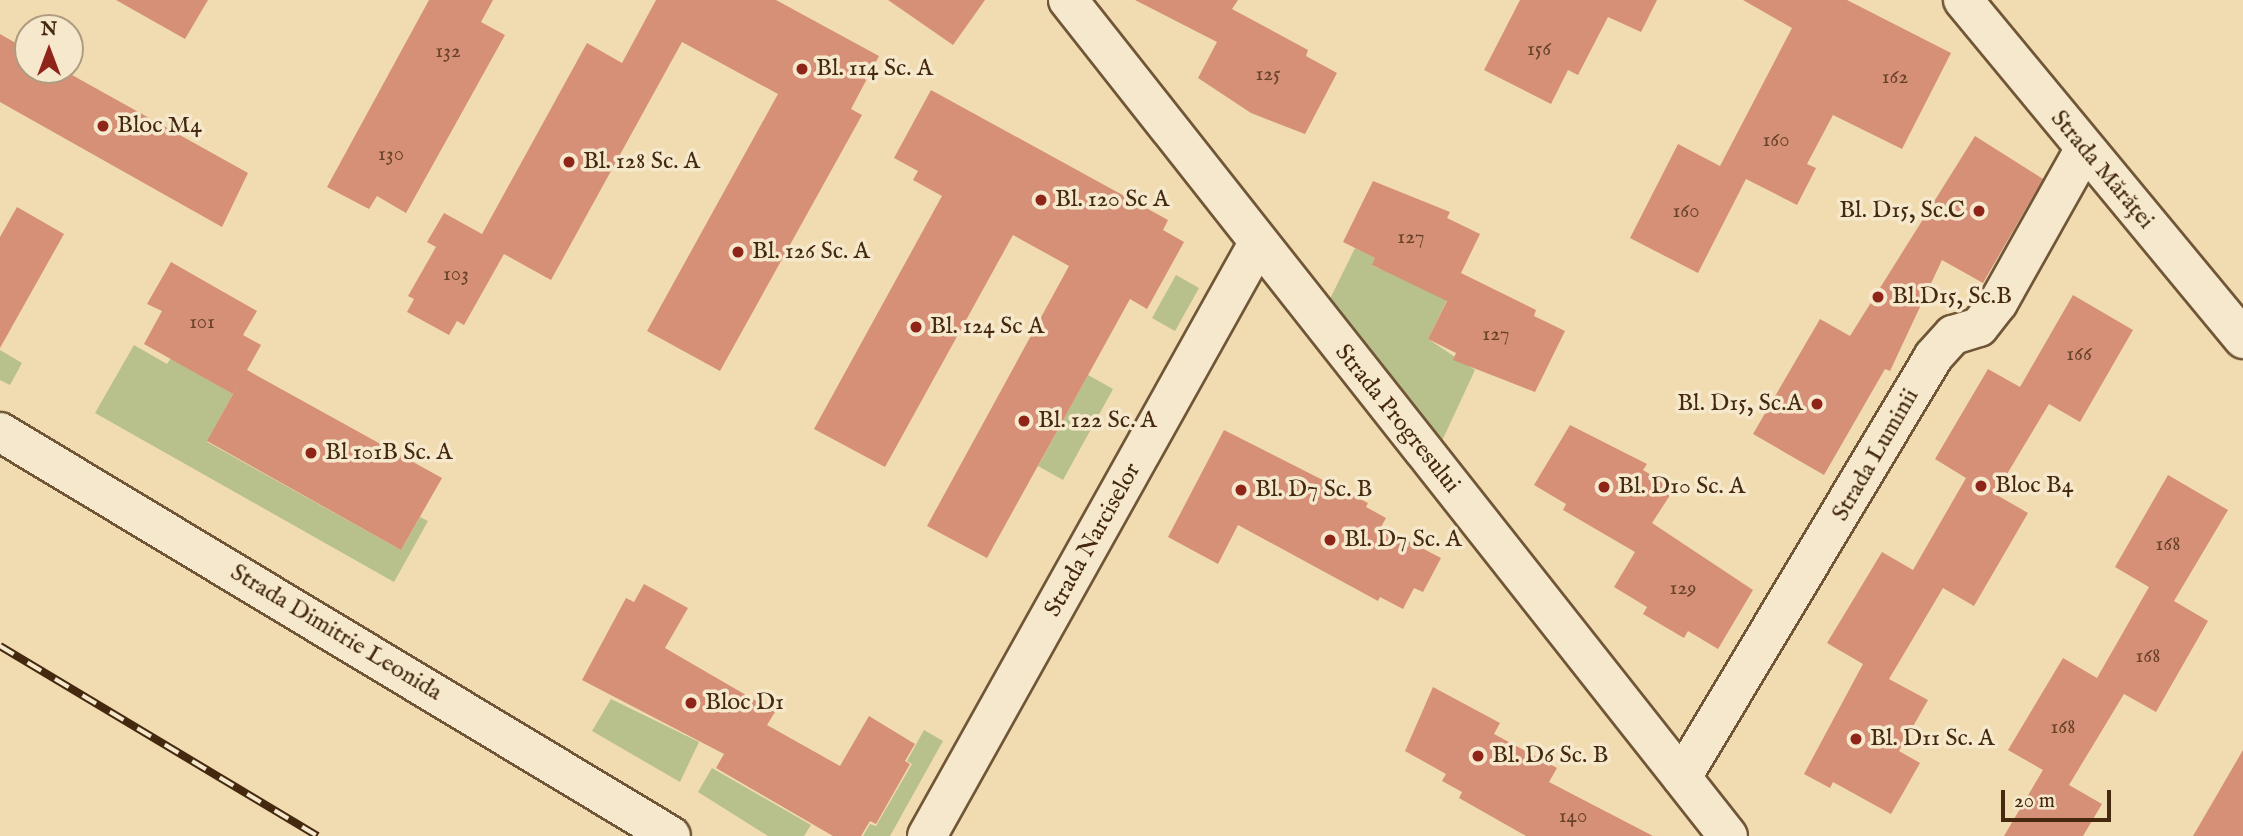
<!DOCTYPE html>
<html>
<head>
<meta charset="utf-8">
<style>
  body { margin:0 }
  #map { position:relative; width:2243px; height:836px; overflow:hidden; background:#f0dcb0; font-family:"IM FELL English",serif }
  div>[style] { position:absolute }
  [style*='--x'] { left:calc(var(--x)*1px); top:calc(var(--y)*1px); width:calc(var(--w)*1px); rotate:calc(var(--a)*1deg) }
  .green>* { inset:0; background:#b8c08c }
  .building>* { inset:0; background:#d69077 }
  .roads { filter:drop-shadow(2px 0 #705637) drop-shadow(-2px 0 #705637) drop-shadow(0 2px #705637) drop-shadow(0 -2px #705637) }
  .street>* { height:38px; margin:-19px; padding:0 19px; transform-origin:19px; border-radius:19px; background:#f5e8cc }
  .secondary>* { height:38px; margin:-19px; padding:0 19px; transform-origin:19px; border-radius:19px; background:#f5e8cc }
  .rail>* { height:8px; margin-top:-4px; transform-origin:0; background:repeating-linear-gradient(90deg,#f5e8cc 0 16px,#45290f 0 32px); box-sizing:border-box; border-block:2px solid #45290f }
  .dots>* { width:19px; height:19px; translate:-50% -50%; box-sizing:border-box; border:4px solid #f5e8cc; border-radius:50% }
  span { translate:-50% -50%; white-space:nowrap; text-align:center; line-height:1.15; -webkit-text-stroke:7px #f5e8cc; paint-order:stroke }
  .number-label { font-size:21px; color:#694329 }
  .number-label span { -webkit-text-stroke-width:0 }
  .poi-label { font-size:24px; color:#45290f }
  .left { translate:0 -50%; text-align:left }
  .right { translate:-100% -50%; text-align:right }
  .street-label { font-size:24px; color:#45290f }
  .north { position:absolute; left:14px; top:14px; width:70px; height:70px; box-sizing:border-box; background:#f5e8cc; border:2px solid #af9c80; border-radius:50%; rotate:0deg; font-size:19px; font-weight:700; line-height:28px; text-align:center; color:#45290f }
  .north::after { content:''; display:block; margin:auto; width:24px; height:32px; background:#8f2418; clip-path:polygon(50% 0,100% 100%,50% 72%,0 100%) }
  .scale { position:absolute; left:2001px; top:790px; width:110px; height:32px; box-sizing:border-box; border:4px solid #45290f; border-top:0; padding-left:9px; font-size:21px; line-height:24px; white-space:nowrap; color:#45290f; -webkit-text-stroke:5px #f5e8cc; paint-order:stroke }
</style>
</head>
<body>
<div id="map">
  <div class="green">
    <i style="clip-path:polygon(1355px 248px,1375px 258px,1373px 266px,1449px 296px,1428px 339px,1475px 370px,1442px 441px,1329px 301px)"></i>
    <i style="clip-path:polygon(1176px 275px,1199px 288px,1175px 331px,1152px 318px)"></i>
    <i style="clip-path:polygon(134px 345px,167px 364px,171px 358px,233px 394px,207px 442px,401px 550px,420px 517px,428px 521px,394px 582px,95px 413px)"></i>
    <i style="clip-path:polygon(0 350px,22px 363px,10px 385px,0 380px)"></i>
    <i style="clip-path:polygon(1088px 375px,1113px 389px,1063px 480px,1038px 466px)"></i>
    <i style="clip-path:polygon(611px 699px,699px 742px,680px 782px,592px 731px)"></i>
    <i style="clip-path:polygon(924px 730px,943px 741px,890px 836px,863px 836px,870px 824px,876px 826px,912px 764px,907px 761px)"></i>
    <i style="clip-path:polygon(712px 768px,811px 825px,804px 836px,768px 836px,698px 792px)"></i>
  </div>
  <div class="building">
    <i style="clip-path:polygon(116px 0,208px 0,185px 39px)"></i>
    <i style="clip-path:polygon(429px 0,493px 0,481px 22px,505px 35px,406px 213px,377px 196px,369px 209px,327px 187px)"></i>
    <i style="clip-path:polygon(656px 0,776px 0,879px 56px,851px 109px,862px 115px,720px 371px,647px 331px,778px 94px,682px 42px,551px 280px,504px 254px,464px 325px,457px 321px,449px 335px,407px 312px,414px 299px,408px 296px,436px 247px,427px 242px,444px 213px,482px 234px,587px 43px,622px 63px)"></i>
    <i style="clip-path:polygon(888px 0,985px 0,953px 45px)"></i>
    <i style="clip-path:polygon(1135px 0,1238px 0,1232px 9px,1308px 50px,1306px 56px,1337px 73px,1305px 134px,1251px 113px,1198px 78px,1217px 42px)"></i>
    <i style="clip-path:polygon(1520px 0,1657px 0,1641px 32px,1608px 17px,1578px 75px,1568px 70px,1551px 104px,1484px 70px)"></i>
    <i style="clip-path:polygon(1743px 0,1847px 0,1951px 53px,1902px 149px,1833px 115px,1807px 164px,1816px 168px,1797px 205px,1746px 179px,1698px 273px,1630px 238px,1678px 144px,1720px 166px,1792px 28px)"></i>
    <i style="clip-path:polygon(0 34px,28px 50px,28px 70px,63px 70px,248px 173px,222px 227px,0 102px)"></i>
    <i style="clip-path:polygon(931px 90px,1168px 220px,1163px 230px,1184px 242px,1147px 309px,1130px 299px,987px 558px,927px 526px,1069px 266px,1013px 235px,885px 467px,814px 429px,942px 196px,913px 180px,918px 171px,894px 158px)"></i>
    <i style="clip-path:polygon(1975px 136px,2043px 179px,1983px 283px,1942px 260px,1890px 371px,1885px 369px,1824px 475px,1753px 434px,1820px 319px,1850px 336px)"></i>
    <i style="clip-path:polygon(1373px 181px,1450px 212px,1447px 218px,1480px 234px,1461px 273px,1536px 310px,1534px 316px,1565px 331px,1535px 392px,1453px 360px,1456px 353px,1428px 339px,1447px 301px,1372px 265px,1375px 258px,1343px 242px)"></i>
    <i style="clip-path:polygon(17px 207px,64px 234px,0 348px,0 237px)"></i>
    <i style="clip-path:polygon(171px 262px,257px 311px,243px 335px,261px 345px,247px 370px,442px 478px,401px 550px,207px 441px,242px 378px,233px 394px,144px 344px,162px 311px,147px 304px)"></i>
    <i style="clip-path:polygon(2073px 295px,2133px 330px,2080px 422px,2049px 404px,1995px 494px,2028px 513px,1974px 606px,1943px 588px,1889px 679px,1928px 700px,1899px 751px,1920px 763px,1891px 814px,1833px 782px,1830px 788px,1804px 774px,1863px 664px,1827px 643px,1882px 552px,1913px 570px,1966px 478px,1935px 459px,1988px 369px,2020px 387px)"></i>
    <i style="clip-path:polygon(1570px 425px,1647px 464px,1643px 470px,1674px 489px,1652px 523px,1753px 590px,1718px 649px,1688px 631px,1684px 638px,1643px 614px,1647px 607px,1614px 587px,1635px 552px,1563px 510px,1566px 504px,1534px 485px)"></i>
    <i style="clip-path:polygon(1224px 430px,1368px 503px,1366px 507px,1386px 518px,1381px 527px,1441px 558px,1423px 592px,1414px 588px,1403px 609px,1380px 597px,1378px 601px,1238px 525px,1218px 564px,1168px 537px)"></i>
    <i style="clip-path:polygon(2168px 475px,2228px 510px,2174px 601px,2208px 621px,2156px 712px,2124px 694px,2069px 785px,2102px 804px,2083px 836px,2004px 836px,2043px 770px,2008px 750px,2063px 658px,2097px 678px,2149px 587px,2115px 567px)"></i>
    <i style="clip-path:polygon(644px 584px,688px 608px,665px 648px,775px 712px,767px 725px,840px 766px,869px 716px,915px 744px,905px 761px,910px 764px,876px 824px,870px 821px,861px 836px,833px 836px,716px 768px,724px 754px,582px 680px,626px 598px,634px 602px)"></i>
    <i style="clip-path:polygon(1433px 687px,1500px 723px,1494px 734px,1557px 768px,1549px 782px,1653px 836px,1526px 836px,1459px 798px,1462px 792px,1442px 781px,1446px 774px,1405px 751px)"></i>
    <i style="clip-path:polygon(2243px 750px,2243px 836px,2193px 836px)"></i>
  </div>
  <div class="roads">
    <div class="street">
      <i style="--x:1963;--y:0;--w:440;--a:50.4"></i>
      <i style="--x:1682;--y:777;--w:489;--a:-59.1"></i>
      <i style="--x:1933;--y:357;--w:30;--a:-48"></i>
      <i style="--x:1953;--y:335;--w:27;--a:-17"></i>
      <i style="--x:1979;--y:327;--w:31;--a:-52"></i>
      <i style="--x:1998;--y:303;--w:176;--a:-60.7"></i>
      <i style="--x:927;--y:836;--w:677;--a:-60.82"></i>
    </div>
    <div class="secondary">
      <i style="--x:1068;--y:0;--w:1065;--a:51.71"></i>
      <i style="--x:0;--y:432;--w:783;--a:31.05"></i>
    </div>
  </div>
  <div class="rail">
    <i style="--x:0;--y:646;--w:370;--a:30.9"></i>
  </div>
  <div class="dots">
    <i style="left:802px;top:69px;background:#8f2418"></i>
    <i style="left:103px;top:126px;background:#8f2418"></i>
    <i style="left:569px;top:162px;background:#8f2418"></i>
    <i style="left:1041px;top:200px;background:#8f2418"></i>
    <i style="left:1979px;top:211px;background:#8f2418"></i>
    <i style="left:738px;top:252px;background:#8f2418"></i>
    <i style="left:1878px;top:297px;background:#8f2418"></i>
    <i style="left:916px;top:327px;background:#8f2418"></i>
    <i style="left:1817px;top:404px;background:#8f2418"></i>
    <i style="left:1024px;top:421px;background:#8f2418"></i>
    <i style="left:311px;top:453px;background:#8f2418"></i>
    <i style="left:1981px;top:486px;background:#8f2418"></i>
    <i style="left:1604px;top:487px;background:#8f2418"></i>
    <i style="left:1241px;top:490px;background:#8f2418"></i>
    <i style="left:1330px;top:540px;background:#8f2418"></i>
    <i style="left:691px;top:703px;background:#8f2418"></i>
    <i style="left:1856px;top:739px;background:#8f2418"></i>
    <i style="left:1478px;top:756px;background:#8f2418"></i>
  </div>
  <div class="number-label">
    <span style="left:1539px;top:50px">156</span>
    <span style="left:448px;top:52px">132</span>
    <span style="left:1268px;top:75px">125</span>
    <span style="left:1895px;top:78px">162</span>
    <span style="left:1776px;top:141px">160</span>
    <span style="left:391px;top:155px">130</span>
    <span style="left:1686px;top:212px">160</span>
    <span style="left:1411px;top:238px">127</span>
    <span style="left:456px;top:275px">103</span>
    <span style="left:202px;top:323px">101</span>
    <span style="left:1496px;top:335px">127</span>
    <span style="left:2079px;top:355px">166</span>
    <span style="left:2168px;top:545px">168</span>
    <span style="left:1683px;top:589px">129</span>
    <span style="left:2148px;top:657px">168</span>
    <span style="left:2063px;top:728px">168</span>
    <span style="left:1573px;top:817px">140</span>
  </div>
  <div class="poi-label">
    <span class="left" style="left:816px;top:69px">Bl. 114 Sc. A</span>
    <span class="left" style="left:117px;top:126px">Bloc M4</span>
    <span class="left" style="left:583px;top:162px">Bl. 128 Sc. A</span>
    <span class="left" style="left:1055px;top:200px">Bl. 120 Sc A</span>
    <span class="right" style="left:1965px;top:211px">Bl. D15, Sc.C</span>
    <span class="left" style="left:752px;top:252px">Bl. 126 Sc. A</span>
    <span class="left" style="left:1892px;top:297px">Bl.D15, Sc.B</span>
    <span class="left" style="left:930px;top:327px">Bl. 124 Sc A</span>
    <span class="right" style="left:1803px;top:404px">Bl. D15, Sc.A</span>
    <span class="left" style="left:1038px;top:421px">Bl. 122 Sc. A</span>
    <span class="left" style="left:325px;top:453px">Bl 101B Sc. A</span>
    <span class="left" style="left:1995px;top:486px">Bloc B4</span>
    <span class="left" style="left:1618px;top:487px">Bl. D10 Sc. A</span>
    <span class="left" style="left:1255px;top:490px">Bl. D7 Sc. B</span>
    <span class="left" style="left:1344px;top:540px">Bl. D7 Sc. A</span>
    <span class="left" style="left:705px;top:703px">Bloc D1</span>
    <span class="left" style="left:1870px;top:739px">Bl. D11 Sc. A</span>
    <span class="left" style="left:1492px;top:756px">Bl. D6 Sc. B</span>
  </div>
  <div class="street-label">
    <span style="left:2102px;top:170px;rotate:50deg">Strada Mărăței</span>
    <span style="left:1397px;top:419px;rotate:51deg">Strada Progresului</span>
    <span style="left:1876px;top:455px;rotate:-60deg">Strada Luminii</span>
    <span style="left:1093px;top:540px;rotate:-61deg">Strada Narciselor</span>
    <span style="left:336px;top:633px;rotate:31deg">Strada Dimitrie Leonida</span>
  </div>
  <div class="north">N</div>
  <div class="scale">20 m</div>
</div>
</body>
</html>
